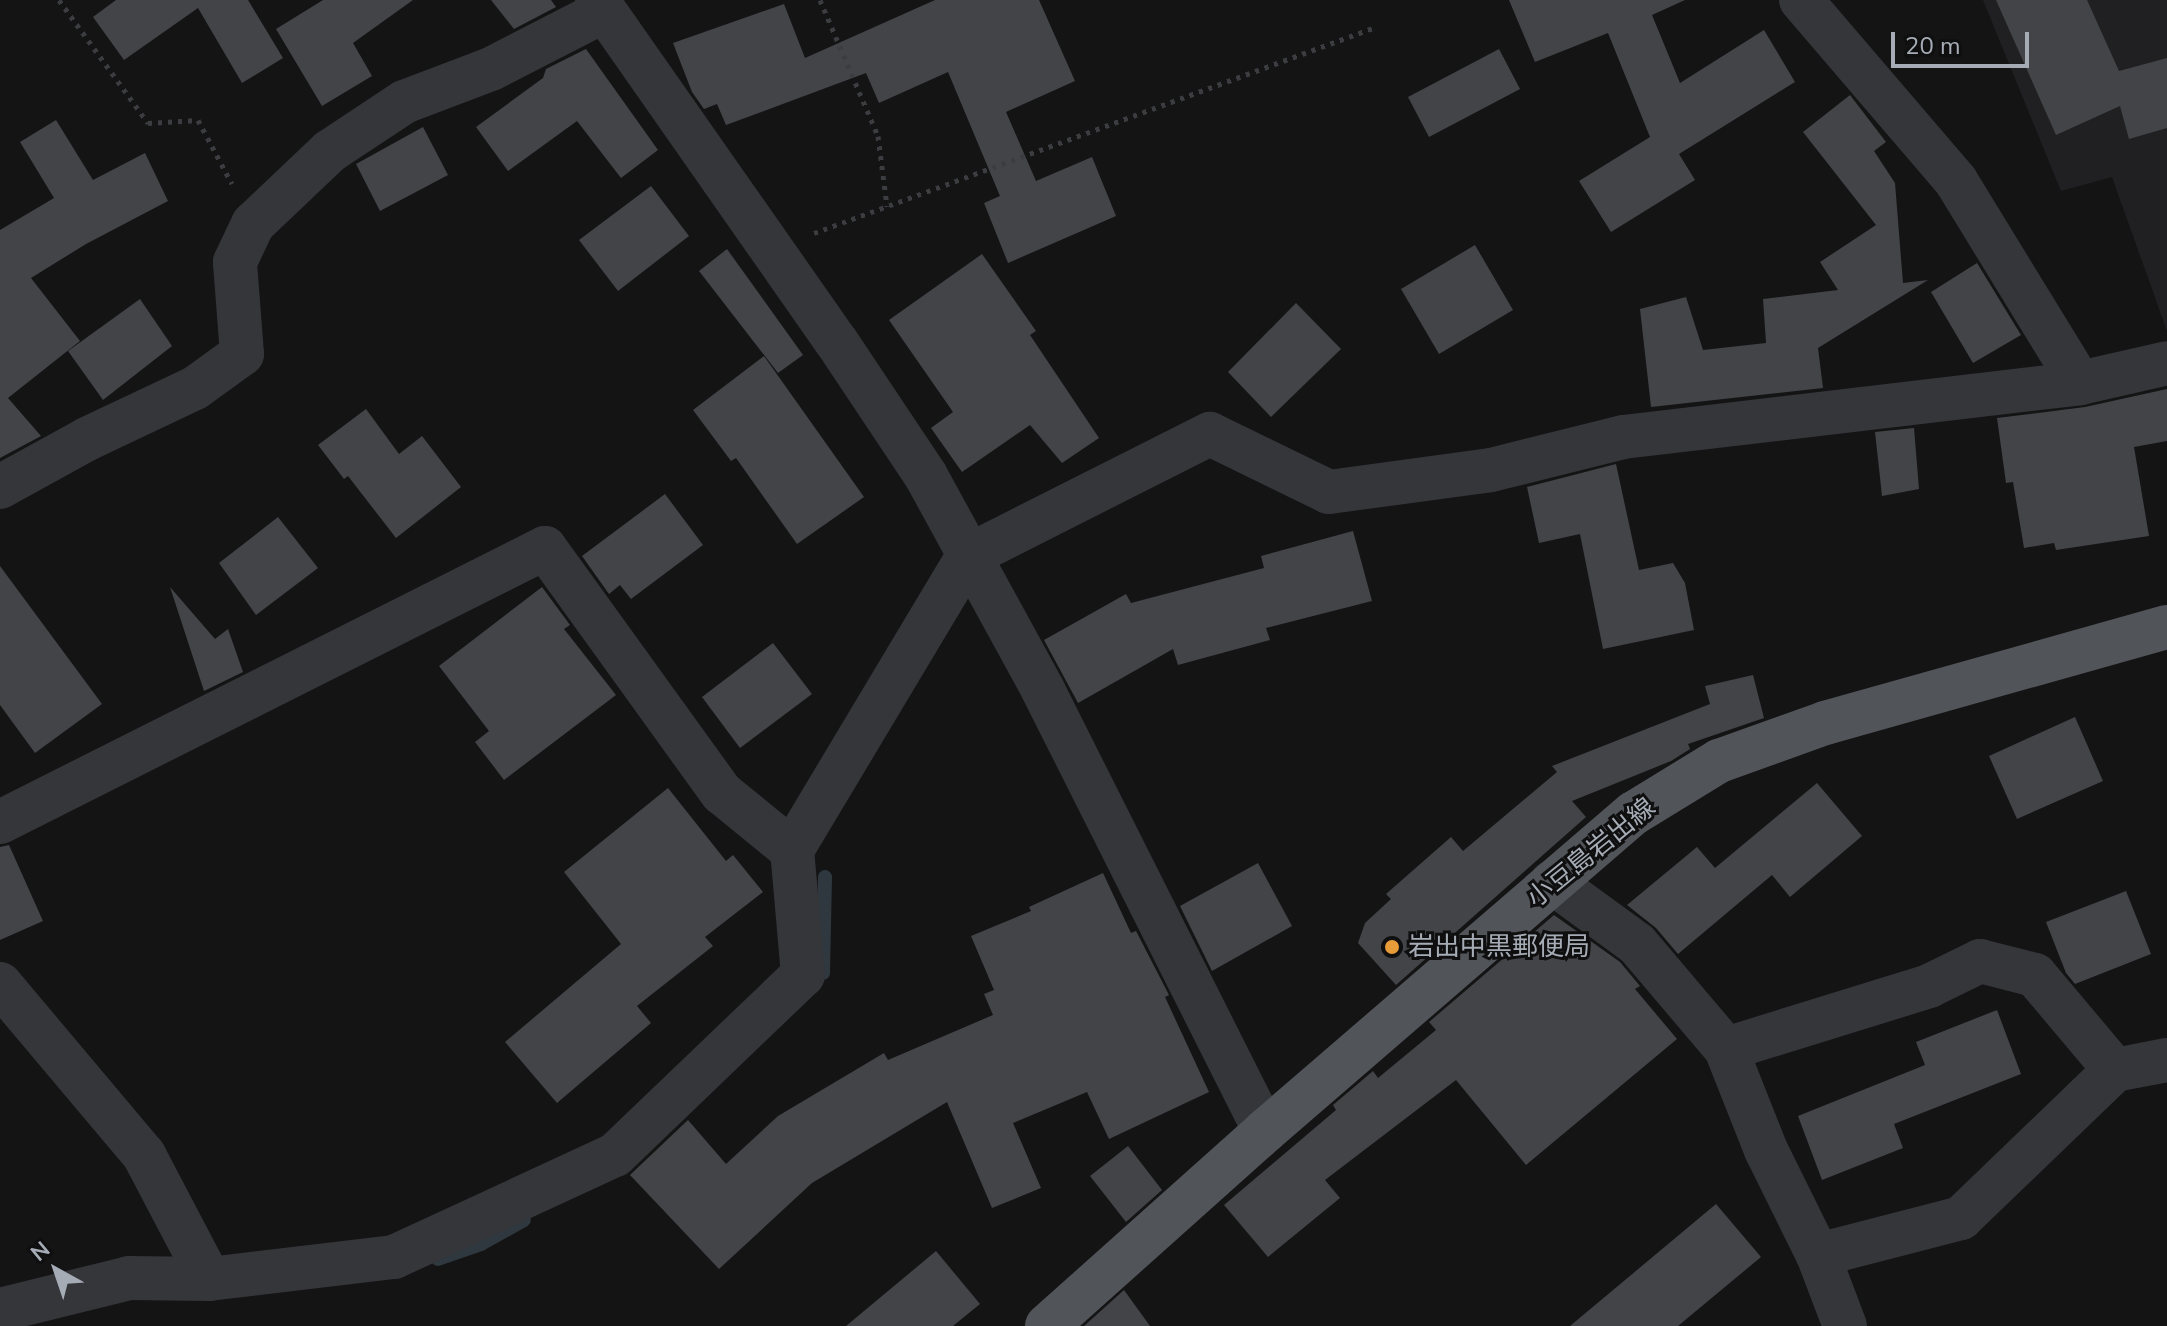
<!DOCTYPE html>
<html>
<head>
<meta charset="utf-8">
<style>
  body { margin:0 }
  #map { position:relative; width:2167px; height:1326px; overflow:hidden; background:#141415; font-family:"Nunito Sans","Noto Sans JP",sans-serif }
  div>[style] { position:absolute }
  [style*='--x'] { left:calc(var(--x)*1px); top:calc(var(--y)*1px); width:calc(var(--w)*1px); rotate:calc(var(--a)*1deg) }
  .built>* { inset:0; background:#202022 }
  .stream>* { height:14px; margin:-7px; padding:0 7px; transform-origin:7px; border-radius:7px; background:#2e383e }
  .building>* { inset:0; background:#434448 }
  .path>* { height:5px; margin-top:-2.5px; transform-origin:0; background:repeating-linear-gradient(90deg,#3b3d41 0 4px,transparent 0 10px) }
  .minor>* { height:44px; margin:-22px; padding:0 22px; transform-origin:22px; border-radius:22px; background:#35363a }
  .major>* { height:44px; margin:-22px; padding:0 22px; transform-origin:22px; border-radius:22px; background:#515459 }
  .dots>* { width:22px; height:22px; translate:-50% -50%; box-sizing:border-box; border:4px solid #0f0f10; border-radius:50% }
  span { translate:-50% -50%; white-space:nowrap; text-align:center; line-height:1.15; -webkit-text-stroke:6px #0f0f10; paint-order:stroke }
  .street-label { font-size:26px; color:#a6acb5 }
  .poi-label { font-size:26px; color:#a6acb5 }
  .left { translate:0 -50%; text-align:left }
  .north { position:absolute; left:16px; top:1230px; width:80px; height:80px; -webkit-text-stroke:6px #0f0f10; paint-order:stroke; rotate:320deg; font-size:22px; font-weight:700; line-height:32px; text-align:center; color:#a6acb5 }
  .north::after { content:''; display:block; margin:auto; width:28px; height:36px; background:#a6acb5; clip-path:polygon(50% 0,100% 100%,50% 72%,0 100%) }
  .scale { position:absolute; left:1891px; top:32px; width:138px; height:36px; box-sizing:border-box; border:4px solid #a6acb5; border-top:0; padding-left:10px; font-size:24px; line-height:28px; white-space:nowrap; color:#a6acb5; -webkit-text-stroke:6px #0f0f10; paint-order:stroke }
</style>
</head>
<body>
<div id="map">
  <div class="built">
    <i style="clip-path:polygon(1983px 0,2167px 0,2167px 331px,2112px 177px,2061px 191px)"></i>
  </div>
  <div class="stream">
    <i style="--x:823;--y:973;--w:96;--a:-88.8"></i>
    <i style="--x:438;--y:1259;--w:46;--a:-19.2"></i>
    <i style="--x:481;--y:1244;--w:49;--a:-29.2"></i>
  </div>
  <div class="building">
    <i style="clip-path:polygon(116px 0,248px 0,283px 58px,242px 83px,198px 8px,124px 60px,93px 17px)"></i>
    <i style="clip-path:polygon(323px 0,413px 0,353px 43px,372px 76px,322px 106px,276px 29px)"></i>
    <i style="clip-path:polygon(491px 0,551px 0,556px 7px,514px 29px)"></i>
    <i style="clip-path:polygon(935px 0,1039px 0,1075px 81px,1006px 112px,1036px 181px,1092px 157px,1116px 216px,1008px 263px,984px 203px,1000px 196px,948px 72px,879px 103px,866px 73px,726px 125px,717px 104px,704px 109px,692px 92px,673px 43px,784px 4px,805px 58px)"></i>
    <i style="clip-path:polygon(1509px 0,1685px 0,1652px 15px,1680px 83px,1764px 30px,1795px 82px,1679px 154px,1695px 180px,1611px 232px,1579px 181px,1650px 137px,1608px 33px,1535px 62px)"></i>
    <i style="clip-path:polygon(1996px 0,2087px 0,2119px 71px,2167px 58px,2167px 128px,2129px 139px,2120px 106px,2056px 135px)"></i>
    <i style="clip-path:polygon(586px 49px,658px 150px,621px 178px,577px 121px,508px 171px,476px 127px,543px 78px,546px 69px)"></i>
    <i style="clip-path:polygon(1499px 49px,1520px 89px,1429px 137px,1408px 97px)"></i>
    <i style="clip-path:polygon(1850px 95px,1886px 142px,1874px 151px,1895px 183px,1903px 283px,1928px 280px,1818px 348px,1823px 388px,1651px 407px,1640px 309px,1686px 297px,1703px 350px,1766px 343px,1763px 299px,1838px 290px,1820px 262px,1876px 225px,1803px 132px)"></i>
    <i style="clip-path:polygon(56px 120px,93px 180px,145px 153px,168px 201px,86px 244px,31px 278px,80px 341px,8px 398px,41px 436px,0 458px,0 230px,54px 198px,20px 142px)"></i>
    <i style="clip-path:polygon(423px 127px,448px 175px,380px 211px,356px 164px)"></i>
    <i style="clip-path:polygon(651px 186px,689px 236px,618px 291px,579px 240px)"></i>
    <i style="clip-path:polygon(1475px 245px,1513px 310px,1439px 354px,1401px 289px)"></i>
    <i style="clip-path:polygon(727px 249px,803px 355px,778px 373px,699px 271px)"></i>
    <i style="clip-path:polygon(982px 254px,1036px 331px,1030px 335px,1099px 438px,1062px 463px,1030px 425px,962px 472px,931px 428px,953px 412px,889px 320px)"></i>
    <i style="clip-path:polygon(1977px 263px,2021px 335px,1973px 363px,1931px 292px)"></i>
    <i style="clip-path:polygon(140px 299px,172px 346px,103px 400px,68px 351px)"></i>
    <i style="clip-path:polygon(1296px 303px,1341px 349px,1271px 417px,1228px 372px)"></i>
    <i style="clip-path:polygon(764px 356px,864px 497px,797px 544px,736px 458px,731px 461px,693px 410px)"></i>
    <i style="clip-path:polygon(2167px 389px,2167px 441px,2134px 447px,2149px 536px,2056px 550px,2054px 543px,2024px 548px,2013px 482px,2006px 483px,1997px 418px,2085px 407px)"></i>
    <i style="clip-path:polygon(366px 409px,399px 454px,422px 436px,461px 487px,396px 538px,348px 476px,344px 479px,318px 445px)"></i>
    <i style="clip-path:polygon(1914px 428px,1919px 489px,1882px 496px,1875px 432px)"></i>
    <i style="clip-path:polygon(1616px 464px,1639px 570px,1673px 563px,1685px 583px,1694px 630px,1603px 649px,1580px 534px,1539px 543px,1527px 487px)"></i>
    <i style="clip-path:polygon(665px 494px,703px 545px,631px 599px,620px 585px,609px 594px,582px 556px)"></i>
    <i style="clip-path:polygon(278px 517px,318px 568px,256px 615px,219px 563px)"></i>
    <i style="clip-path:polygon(1353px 531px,1372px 601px,1266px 628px,1270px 640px,1178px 665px,1173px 649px,1078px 703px,1044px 640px,1126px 594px,1131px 603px,1264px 568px,1261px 556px)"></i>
    <i style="clip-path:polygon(0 566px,102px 704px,35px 753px,0 705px)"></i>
    <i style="clip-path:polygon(170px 587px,215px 639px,228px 629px,243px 672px,204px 691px)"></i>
    <i style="clip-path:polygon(542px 587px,570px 625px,564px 629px,616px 695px,504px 780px,475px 742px,489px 731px,439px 666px)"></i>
    <i style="clip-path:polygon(773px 643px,812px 694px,740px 748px,702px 697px)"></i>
    <i style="clip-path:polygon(1753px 675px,1764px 718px,1688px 744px,1690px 749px,1671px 761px,1572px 801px,1586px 817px,1396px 985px,1358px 943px,1365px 923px,1391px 899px,1386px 894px,1451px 837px,1463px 851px,1557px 772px,1552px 766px,1710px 704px,1705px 686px)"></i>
    <i style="clip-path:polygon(2075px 717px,2103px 781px,2017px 819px,1989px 756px)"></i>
    <i style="clip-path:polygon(1817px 783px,1862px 836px,1790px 897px,1772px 875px,1678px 954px,1656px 928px,1627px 905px,1697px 847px,1715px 868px)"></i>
    <i style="clip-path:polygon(668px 788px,726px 861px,733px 855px,763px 892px,705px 937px,713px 946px,637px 1006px,651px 1023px,557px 1103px,505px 1042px,621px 944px,564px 872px)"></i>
    <i style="clip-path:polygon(9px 845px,43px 921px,0 940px,0 847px)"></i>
    <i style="clip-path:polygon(1258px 863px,1292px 926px,1212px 971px,1180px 906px)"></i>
    <i style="clip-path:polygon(1103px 873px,1131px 933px,1136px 931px,1169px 995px,1165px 997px,1209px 1092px,1109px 1139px,1087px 1092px,1013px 1123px,1041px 1188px,992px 1208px,947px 1102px,812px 1183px,719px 1269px,630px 1175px,688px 1120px,726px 1164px,778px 1116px,884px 1053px,888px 1060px,993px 1015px,984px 994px,994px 990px,971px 936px,1031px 911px,1029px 907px)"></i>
    <i style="clip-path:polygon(2126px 891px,2151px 954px,2075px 984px,2066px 973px,2046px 922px)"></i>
    <i style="clip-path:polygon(1554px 915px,1620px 962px,1640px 986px,1635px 989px,1677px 1039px,1526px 1165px,1456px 1080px,1325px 1180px,1340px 1198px,1268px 1257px,1224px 1205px,1336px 1110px,1333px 1105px,1373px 1071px,1378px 1078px,1436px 1030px,1429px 1022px)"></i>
    <i style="clip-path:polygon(1997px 1010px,2021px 1074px,1894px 1124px,1903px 1148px,1822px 1180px,1798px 1116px,1925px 1065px,1916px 1042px)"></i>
    <i style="clip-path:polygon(1128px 1146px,1162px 1190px,1126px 1222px,1090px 1176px)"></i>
    <i style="clip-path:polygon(1716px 1204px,1761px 1257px,1678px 1326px,1570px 1326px)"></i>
    <i style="clip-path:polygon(936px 1251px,980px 1304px,953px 1326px,846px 1326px)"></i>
    <i style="clip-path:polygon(1124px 1290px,1150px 1326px,1084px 1326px)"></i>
  </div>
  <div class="path">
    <i style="--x:59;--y:0;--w:152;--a:54.1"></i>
    <i style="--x:148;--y:123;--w:50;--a:-3.4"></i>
    <i style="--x:198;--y:120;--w:72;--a:62"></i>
    <i style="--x:820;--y:0;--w:148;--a:66.9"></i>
    <i style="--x:878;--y:136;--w:71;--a:82.7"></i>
    <i style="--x:814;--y:233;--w:595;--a:-20.14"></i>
  </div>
  <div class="minor">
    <i style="--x:597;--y:0;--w:416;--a:55"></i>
    <i style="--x:836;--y:341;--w:162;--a:56.3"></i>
    <i style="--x:926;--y:476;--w:242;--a:61.3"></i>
    <i style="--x:1042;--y:688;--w:496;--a:63.3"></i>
    <i style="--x:1801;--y:0;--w:238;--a:49.4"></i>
    <i style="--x:1956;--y:181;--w:237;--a:58.5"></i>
    <i style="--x:0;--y:487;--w:99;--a:-28.9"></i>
    <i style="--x:87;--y:439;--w:119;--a:-25.3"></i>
    <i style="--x:195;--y:388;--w:58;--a:-35.9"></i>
    <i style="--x:242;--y:354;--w:92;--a:-94.4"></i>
    <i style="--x:235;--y:262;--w:42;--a:-64.7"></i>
    <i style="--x:253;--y:224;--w:106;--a:-43.5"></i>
    <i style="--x:330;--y:151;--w:89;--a:-33.5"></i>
    <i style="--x:404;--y:102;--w:93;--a:-20.8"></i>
    <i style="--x:491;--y:69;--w:127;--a:-27.2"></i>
    <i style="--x:0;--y:822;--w:610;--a:-26.69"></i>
    <i style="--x:545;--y:548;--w:302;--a:54.2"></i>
    <i style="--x:722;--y:793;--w:90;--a:39.2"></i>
    <i style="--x:1552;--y:882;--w:105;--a:36.1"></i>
    <i style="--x:1637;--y:944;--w:138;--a:49.7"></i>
    <i style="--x:1726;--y:1049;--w:109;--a:68.4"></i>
    <i style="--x:1766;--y:1150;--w:117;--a:63.7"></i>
    <i style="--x:1818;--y:1255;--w:76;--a:69.2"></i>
    <i style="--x:0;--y:984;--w:224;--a:49.9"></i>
    <i style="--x:144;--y:1155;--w:140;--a:62.3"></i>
    <i style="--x:1726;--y:1049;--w:213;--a:-17.2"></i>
    <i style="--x:1929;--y:986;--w:57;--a:-26.1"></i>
    <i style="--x:1980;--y:961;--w:57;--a:14.3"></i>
    <i style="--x:2035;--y:975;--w:124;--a:49.9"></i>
    <i style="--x:2115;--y:1070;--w:53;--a:-10.9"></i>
    <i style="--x:1818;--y:1255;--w:148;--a:-14.5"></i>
    <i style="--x:1961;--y:1218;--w:214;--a:-43.9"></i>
    <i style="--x:0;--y:1310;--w:133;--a:-13.9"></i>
    <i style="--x:129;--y:1278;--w:80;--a:0.7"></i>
    <i style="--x:209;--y:1279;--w:186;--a:-6.8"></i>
    <i style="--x:394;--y:1257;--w:243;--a:-24.8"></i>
    <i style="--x:615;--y:1155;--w:260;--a:-43.8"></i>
    <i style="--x:803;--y:975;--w:125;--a:-95"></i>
    <i style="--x:792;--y:850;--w:343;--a:-59.1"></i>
    <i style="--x:968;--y:556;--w:271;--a:-26.8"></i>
    <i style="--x:1210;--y:434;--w:132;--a:26"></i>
    <i style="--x:1329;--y:492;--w:163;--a:-7.7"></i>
    <i style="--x:1491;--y:470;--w:136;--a:-14"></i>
    <i style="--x:1623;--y:437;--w:460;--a:-6.7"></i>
    <i style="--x:2080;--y:383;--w:89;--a:-12.9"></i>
  </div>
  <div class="major">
    <i style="--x:1047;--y:1326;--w:292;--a:-41.8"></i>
    <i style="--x:1265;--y:1131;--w:487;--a:-40.8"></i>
    <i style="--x:1634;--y:813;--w:100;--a:-31.5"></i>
    <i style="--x:1719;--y:761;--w:113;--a:-19.7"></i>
    <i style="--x:1825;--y:723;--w:355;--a:-15.7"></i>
  </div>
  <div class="dots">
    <i style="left:1392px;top:947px;background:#e89c39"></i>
  </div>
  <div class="street-label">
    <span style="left:1591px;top:853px;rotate:-39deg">小豆島岩出線</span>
  </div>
  <div class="poi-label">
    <span class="left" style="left:1408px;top:947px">岩出中黒郵便局</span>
  </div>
  <div class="north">N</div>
  <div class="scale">20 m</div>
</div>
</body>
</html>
